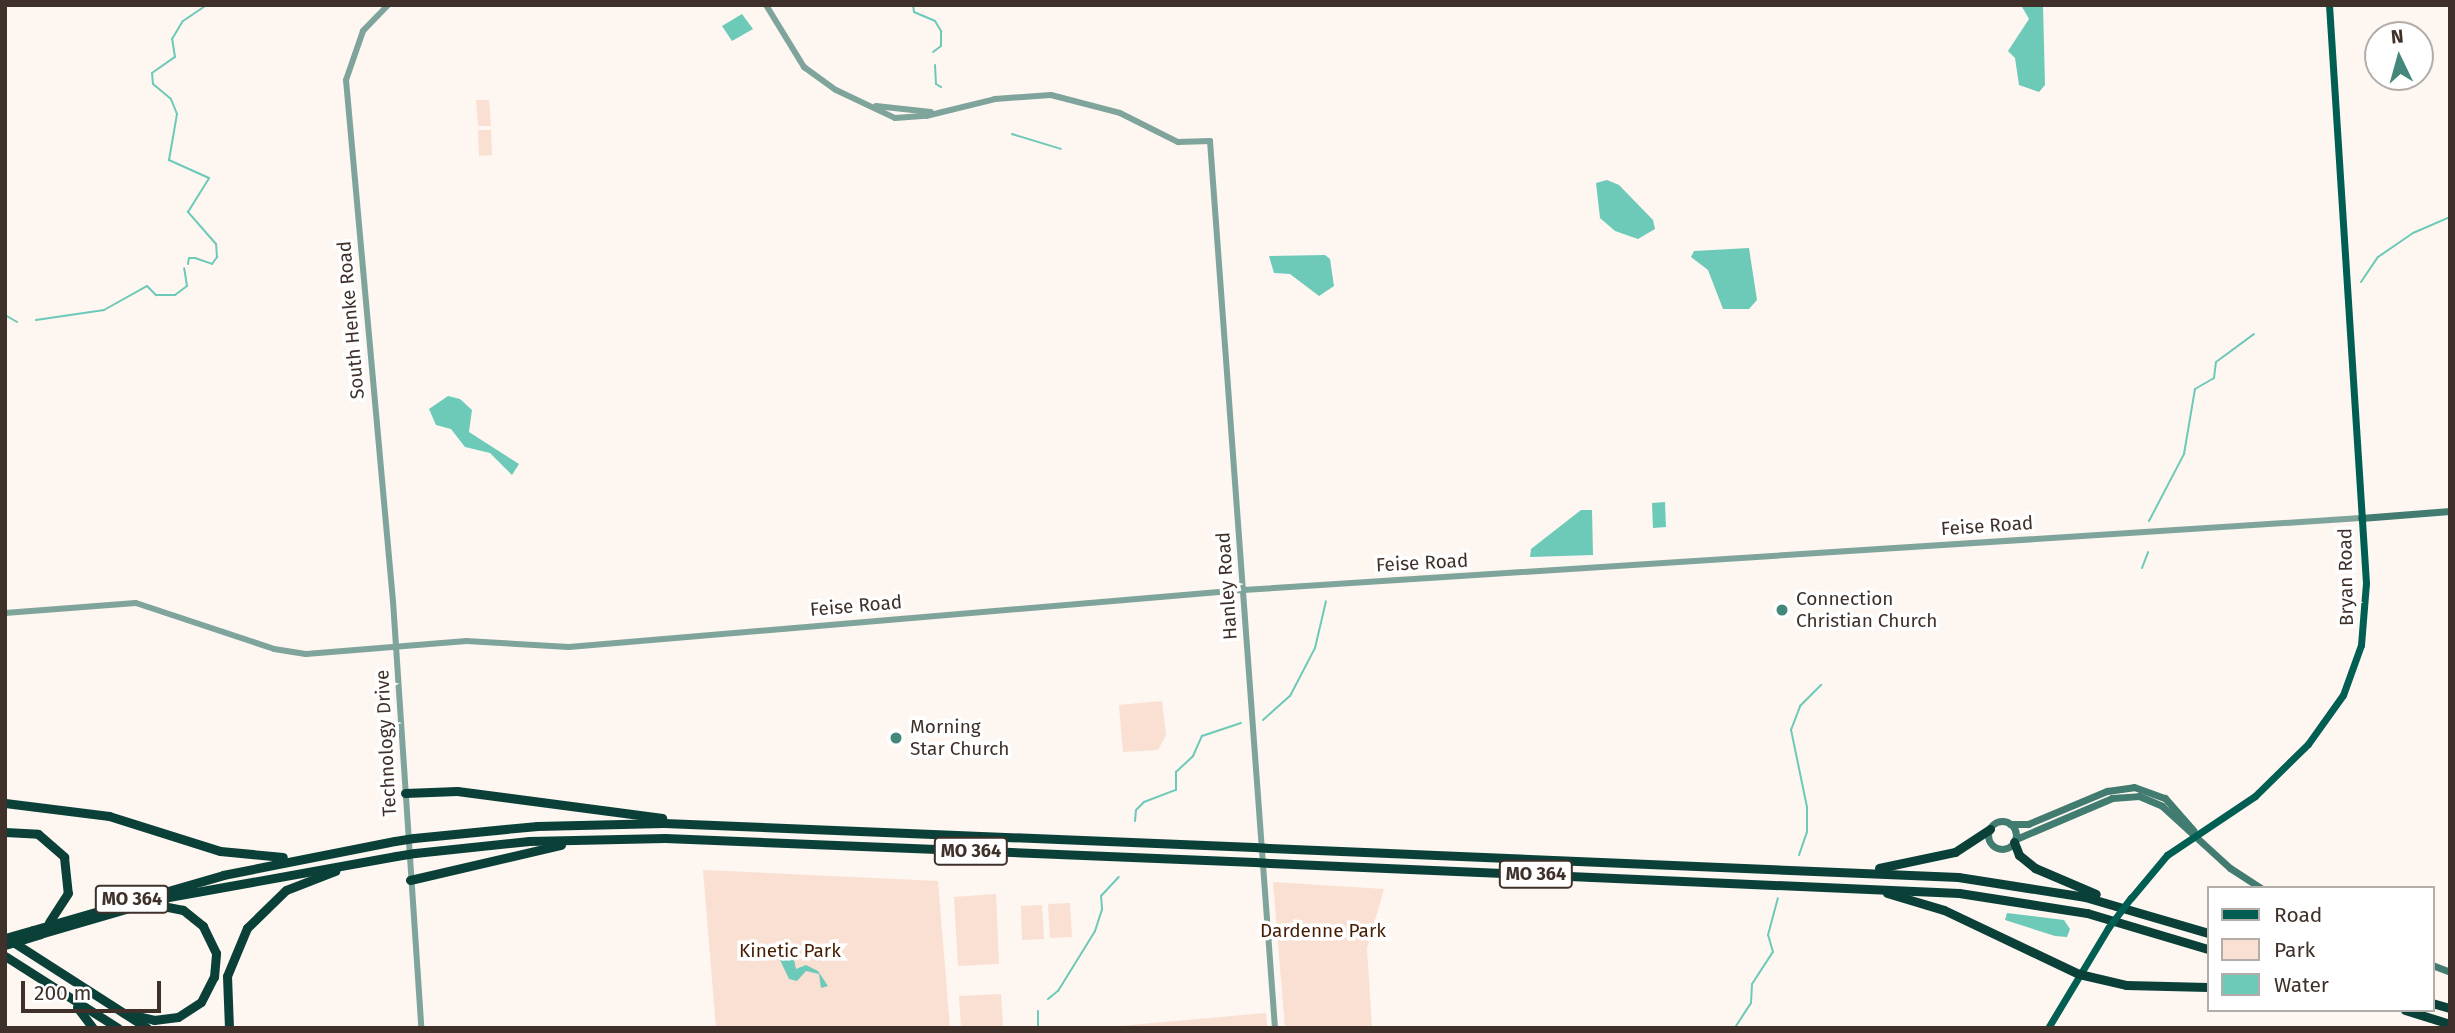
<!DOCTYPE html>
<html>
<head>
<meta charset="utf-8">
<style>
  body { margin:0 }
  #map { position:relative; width:2455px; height:1033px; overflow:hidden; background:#fdf6f1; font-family:"Fira Sans",sans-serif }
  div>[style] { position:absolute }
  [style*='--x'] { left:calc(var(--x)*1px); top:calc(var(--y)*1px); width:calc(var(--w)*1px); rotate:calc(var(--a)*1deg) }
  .green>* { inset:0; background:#f9e0d2 }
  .water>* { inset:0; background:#6dc9b8 }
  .stream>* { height:2px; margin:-1px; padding:0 1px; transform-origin:1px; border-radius:1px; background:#6dc9b8 }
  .tertiary>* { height:6px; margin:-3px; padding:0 3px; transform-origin:3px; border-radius:3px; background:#7fa49c }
  .secondary>* { height:7px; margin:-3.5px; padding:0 3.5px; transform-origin:3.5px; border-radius:3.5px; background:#427b70 }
  .secondary>.ring { margin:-3.5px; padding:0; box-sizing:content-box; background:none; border:7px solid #427b70; border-radius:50% }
  .primary>* { height:7px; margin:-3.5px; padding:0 3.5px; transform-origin:3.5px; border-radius:3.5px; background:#005e52 }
  .motorway>* { height:9px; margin:-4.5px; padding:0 4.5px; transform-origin:4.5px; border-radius:4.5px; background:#0a4038 }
  .primary-bridge>* { height:7px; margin:-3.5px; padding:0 3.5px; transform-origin:3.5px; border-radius:3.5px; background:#005e52 }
  .motorway-bridge>* { height:9px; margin:-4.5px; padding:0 4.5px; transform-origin:4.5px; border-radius:4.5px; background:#0a4038 }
  .dots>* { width:19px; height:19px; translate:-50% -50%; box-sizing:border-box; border:4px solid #fff; border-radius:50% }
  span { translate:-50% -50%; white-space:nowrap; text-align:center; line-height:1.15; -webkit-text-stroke:7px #fff; paint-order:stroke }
  .shield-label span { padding:2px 5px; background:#fff; border:2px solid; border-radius:5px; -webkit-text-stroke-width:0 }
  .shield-label { font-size:18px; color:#3f3129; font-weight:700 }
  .street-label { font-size:19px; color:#3f3129 }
  .poi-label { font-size:19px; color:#3f3129 }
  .left { translate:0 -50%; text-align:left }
  .park-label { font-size:19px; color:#451c00 }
  .frame { position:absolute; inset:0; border:7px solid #3f3129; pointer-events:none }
  .legend { position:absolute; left:2207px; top:886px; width:228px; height:126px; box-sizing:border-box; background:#fff; border:2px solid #b2ada9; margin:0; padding:9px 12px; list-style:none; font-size:21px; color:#3f3129 }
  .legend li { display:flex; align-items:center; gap:14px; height:35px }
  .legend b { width:35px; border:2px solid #b2ada9 }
  .north { position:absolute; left:2364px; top:21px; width:70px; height:70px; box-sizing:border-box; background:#fff; border:2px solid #b2ada9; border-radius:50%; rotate:355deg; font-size:19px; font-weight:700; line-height:28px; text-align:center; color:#3f3129 }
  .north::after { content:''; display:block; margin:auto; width:24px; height:32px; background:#44887c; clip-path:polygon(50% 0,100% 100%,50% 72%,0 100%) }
  .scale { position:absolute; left:21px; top:981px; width:140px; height:32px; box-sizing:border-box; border:4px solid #3f3129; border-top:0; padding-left:9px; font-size:21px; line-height:24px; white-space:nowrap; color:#3f3129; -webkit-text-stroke:5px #fff; paint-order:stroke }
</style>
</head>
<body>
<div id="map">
  <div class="green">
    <i style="clip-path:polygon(476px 100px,489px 100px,491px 126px,478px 126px)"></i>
    <i style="clip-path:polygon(478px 130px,491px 130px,492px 155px,479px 156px)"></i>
    <i style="clip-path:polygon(1162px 701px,1166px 735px,1158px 750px,1123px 752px,1119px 705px)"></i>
    <i style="clip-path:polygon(703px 870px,938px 881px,950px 1028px,716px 1028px)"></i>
    <i style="clip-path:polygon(1273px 882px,1384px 889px,1367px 948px,1372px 1028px,1285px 1028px)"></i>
    <i style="clip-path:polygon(996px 894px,999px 964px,958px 966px,954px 897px)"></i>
    <i style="clip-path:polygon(1070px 903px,1072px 937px,1050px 938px,1048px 904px)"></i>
    <i style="clip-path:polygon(1042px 905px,1044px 939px,1022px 940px,1021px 906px)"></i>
    <i style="clip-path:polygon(1001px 994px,1003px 1028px,961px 1028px,959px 996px)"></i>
    <i style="clip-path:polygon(1266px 1013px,1267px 1028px,1108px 1027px)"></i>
  </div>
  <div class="water">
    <i style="clip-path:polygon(2021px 5px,2043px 5px,2045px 85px,2039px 92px,2019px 85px,2015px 58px,2008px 51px,2029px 19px)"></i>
    <i style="clip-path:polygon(742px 14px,753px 29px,732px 41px,722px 26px)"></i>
    <i style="clip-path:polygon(1607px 180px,1619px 185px,1653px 220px,1655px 229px,1638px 239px,1615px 231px,1600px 218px,1596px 183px)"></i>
    <i style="clip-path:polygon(1749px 248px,1757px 300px,1749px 309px,1723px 309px,1708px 270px,1691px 257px,1694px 251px)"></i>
    <i style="clip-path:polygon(1325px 255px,1330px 259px,1334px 286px,1319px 296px,1290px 274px,1274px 273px,1269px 256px)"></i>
    <i style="clip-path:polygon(448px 396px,460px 399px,472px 410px,469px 432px,519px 464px,512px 475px,490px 453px,465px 447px,451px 429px,436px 425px,429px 409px)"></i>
    <i style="clip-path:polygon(1665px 502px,1666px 527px,1653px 528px,1652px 503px)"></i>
    <i style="clip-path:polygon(1581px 510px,1592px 510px,1593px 555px,1530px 557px,1531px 549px)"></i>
    <i style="clip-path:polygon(2007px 913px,2064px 920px,2070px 929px,2067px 937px,2055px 936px,2005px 920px)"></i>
    <i style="clip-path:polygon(792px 950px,796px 969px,806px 965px,818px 971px,828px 986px,821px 988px,819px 974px,806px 971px,797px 981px,789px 979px,780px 960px,783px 952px)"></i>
  </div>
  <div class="stream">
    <i style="--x:913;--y:5;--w:7;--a:82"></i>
    <i style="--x:914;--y:12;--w:23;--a:23"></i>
    <i style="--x:935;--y:21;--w:12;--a:59"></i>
    <i style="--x:941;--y:31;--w:15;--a:90"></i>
    <i style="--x:941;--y:46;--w:10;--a:143"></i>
    <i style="--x:935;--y:65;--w:19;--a:87"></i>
    <i style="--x:936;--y:84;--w:6;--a:31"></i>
    <i style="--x:1012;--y:134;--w:51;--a:17"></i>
    <i style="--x:188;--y:264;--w:6;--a:-81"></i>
    <i style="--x:189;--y:258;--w:6;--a:0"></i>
    <i style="--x:195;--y:258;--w:18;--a:19"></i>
    <i style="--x:212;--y:264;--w:9;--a:-54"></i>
    <i style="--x:217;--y:257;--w:13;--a:-94"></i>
    <i style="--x:216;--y:244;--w:43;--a:-131.2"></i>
    <i style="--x:188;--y:212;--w:40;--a:-58"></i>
    <i style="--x:209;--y:178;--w:44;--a:-155.8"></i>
    <i style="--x:169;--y:160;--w:47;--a:-80.1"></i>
    <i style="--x:177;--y:114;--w:16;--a:-112"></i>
    <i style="--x:171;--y:99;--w:23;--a:-140"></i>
    <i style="--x:153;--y:84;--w:11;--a:-95"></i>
    <i style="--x:152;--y:73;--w:28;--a:-35"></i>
    <i style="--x:175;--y:57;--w:18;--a:-99"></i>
    <i style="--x:172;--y:39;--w:21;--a:-59"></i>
    <i style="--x:183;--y:21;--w:29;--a:-34"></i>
    <i style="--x:2361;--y:282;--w:30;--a:-56"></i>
    <i style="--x:2378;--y:257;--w:42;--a:-34.4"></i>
    <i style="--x:2413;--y:233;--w:40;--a:-23.4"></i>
    <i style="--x:5;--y:315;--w:14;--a:30"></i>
    <i style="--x:36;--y:320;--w:69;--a:-8.4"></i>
    <i style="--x:104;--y:310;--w:49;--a:-29.2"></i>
    <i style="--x:147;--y:286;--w:13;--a:45"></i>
    <i style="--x:156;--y:295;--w:19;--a:0"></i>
    <i style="--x:175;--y:295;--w:15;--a:-37"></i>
    <i style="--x:187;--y:286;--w:18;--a:-99"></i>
    <i style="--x:2149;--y:521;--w:76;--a:-62.4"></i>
    <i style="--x:2184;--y:454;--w:66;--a:-80.4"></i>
    <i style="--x:2195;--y:389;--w:22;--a:-30"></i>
    <i style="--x:2214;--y:378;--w:16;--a:-83"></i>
    <i style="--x:2216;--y:362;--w:47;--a:-36.4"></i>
    <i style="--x:2142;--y:568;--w:17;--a:-69"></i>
    <i style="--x:1263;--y:720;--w:36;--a:-42"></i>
    <i style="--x:1290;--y:696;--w:54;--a:-62.5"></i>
    <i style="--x:1315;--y:648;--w:48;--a:-76.8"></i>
    <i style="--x:1135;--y:821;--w:11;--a:-85"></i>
    <i style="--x:1136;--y:810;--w:11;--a:-45"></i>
    <i style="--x:1144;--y:802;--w:34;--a:-21"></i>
    <i style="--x:1176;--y:790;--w:18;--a:-90"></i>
    <i style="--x:1176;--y:772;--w:23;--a:-43"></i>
    <i style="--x:1193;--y:756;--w:22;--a:-66"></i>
    <i style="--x:1202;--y:736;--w:41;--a:-18.4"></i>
    <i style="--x:1799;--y:855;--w:24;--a:-71"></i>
    <i style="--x:1807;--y:832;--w:25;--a:-90"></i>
    <i style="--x:1807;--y:807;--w:79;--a:-101.7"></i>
    <i style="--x:1791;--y:730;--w:26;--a:-69"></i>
    <i style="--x:1800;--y:706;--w:30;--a:-45"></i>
    <i style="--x:1048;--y:999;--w:13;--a:-39"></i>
    <i style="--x:1058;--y:991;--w:70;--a:-58.3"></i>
    <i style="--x:1095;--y:931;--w:23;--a:-72"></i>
    <i style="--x:1102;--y:909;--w:13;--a:-94"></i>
    <i style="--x:1101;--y:896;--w:26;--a:-47"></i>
    <i style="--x:1736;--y:1026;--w:27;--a:-57"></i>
    <i style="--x:1751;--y:1003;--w:19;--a:-87"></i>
    <i style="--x:1752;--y:984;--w:38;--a:-57"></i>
    <i style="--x:1773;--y:952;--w:18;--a:-106"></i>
    <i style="--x:1768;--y:935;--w:38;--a:-75"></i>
    <i style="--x:1038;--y:1028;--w:17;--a:-90"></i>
  </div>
  <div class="tertiary">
    <i style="--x:388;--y:5;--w:36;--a:134"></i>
    <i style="--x:363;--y:31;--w:52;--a:109.1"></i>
    <i style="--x:346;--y:80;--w:523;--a:84.85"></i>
    <i style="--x:393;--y:601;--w:428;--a:86.2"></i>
    <i style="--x:766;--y:5;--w:73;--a:58.5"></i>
    <i style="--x:804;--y:67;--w:39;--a:36"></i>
    <i style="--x:836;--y:90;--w:65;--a:25.4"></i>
    <i style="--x:895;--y:118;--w:31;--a:-4"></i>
    <i style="--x:926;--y:116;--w:71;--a:-13.8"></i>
    <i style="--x:995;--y:99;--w:56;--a:-4.1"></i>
    <i style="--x:1051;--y:95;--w:71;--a:14.6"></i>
    <i style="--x:1120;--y:113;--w:65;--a:26.6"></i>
    <i style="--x:1178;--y:142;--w:32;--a:-2"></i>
    <i style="--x:1210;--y:141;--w:889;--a:85.81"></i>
    <i style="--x:876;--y:106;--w:55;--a:6.2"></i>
    <i style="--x:5;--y:613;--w:131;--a:-4.4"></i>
    <i style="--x:136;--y:603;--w:145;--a:18.4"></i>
    <i style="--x:274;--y:649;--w:32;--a:9"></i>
    <i style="--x:306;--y:654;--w:161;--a:-4.6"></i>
    <i style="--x:466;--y:641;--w:103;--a:3.3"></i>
    <i style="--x:569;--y:647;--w:676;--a:-4.83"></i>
    <i style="--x:1243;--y:590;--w:1120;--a:-3.68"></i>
  </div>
  <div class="secondary">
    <i style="--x:2361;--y:518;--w:89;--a:-4.5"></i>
    <i class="ring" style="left:1988px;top:821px;width:21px;height:21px"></i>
    <i style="--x:2010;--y:824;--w:18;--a:0"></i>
    <i style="--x:2028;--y:824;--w:86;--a:-22.7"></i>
    <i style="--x:2107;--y:791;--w:27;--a:-8"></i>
    <i style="--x:2134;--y:787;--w:33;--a:20"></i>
    <i style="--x:2165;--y:798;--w:43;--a:48.8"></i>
    <i style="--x:2016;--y:839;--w:104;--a:-23.1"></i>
    <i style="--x:2112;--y:798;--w:27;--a:-4"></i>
    <i style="--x:2139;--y:796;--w:25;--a:23"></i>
    <i style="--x:2162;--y:806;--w:92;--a:42.4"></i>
    <i style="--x:2230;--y:868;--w:37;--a:33"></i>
    <i style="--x:2432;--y:965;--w:19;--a:21"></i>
  </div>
  <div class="primary">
    <i style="--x:2131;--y:898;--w:56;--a:-50.1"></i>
    <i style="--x:2167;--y:855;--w:106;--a:-33.8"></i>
    <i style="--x:2255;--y:796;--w:74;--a:-44.5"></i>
    <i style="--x:2308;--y:744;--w:60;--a:-54.5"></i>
    <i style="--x:2343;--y:695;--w:53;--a:-70.2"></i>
    <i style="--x:2361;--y:645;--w:62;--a:-85.4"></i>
    <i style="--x:2366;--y:583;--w:579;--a:-93.66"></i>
    <i style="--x:2048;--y:1028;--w:117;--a:-59"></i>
  </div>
  <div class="motorway">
    <i style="--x:405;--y:793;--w:52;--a:-2.2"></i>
    <i style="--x:457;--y:791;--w:207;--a:7.5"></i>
    <i style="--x:5;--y:803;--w:105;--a:7.1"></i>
    <i style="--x:109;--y:816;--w:116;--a:17.5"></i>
    <i style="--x:220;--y:851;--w:63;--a:5.4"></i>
    <i style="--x:5;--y:832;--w:33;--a:3"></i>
    <i style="--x:38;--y:834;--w:35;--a:41"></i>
    <i style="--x:64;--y:857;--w:36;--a:84"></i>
    <i style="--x:68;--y:893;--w:35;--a:123"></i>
    <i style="--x:414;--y:838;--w:124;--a:-5.6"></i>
    <i style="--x:537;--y:826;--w:127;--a:-1.4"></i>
    <i style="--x:664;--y:823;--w:590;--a:2.33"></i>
    <i style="--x:2014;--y:842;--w:14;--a:69"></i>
    <i style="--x:2019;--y:855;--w:21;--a:39"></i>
    <i style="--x:2035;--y:868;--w:66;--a:23.1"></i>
    <i style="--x:1269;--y:848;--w:690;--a:2.41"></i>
    <i style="--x:1958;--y:877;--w:129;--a:8.9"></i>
    <i style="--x:2085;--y:897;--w:128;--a:16.3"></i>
    <i style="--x:415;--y:853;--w:115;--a:-6"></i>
    <i style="--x:529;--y:841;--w:136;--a:-1.3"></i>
    <i style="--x:665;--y:838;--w:590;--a:2.33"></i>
    <i style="--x:1270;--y:863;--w:690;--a:2.49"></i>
    <i style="--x:1959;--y:893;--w:130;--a:8.9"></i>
    <i style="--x:2087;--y:913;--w:126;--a:16.6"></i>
    <i style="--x:1879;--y:868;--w:78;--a:-11.9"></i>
    <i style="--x:1955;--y:852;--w:42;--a:-33.3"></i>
    <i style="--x:410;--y:880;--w:155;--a:-13.1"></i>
    <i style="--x:1887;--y:893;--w:59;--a:16.6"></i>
    <i style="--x:1944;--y:910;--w:149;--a:25.4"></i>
    <i style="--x:2079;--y:974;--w:48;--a:13.2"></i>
    <i style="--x:2126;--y:985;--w:82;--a:1.4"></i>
    <i style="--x:33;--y:930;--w:198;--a:-16.1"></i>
    <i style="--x:223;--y:875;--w:175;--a:-11.2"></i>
    <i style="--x:40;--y:934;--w:128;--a:-16.3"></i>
    <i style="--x:163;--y:898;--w:237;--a:-10.2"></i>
    <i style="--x:10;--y:940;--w:163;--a:32.7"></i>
    <i style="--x:5;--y:956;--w:134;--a:32.5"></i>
    <i style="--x:2432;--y:1003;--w:19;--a:16"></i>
    <i style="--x:77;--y:1007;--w:26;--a:53"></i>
    <i style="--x:2405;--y:1010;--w:47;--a:17.3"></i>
    <i style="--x:124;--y:1013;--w:31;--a:13"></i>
    <i style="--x:154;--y:1020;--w:24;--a:-7"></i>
    <i style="--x:178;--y:1017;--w:27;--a:-33"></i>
    <i style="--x:201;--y:1002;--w:28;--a:-63"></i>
    <i style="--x:214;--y:977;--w:24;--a:-85"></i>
    <i style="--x:216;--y:953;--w:30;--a:-116"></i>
    <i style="--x:203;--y:926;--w:26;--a:-141"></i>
    <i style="--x:183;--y:910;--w:33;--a:-169"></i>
    <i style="--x:229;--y:1028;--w:52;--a:-92.2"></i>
    <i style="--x:227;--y:976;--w:52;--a:-67.4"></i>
    <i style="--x:247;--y:928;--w:54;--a:-44.3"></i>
    <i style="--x:286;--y:890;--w:53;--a:-21.2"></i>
  </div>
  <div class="primary-bridge">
    <i style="--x:2108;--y:928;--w:38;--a:-53"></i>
  </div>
  <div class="motorway-bridge">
    <i style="--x:395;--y:841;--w:19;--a:-9"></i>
    <i style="--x:1254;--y:847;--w:15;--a:4"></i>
    <i style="--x:396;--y:856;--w:19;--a:-9"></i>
    <i style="--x:1255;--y:862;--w:15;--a:4"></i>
    <i style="--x:5;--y:938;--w:29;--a:-16"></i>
    <i style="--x:5;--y:945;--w:37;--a:-17"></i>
  </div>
  <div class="dots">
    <i style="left:1782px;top:610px;background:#44887c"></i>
    <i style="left:896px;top:738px;background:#44887c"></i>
  </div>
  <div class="shield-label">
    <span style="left:971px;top:851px">MO 364</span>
    <span style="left:1536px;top:874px">MO 364</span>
    <span style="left:132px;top:899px">MO 364</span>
  </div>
  <div class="street-label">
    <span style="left:351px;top:320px;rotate:-95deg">South Henke Road</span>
    <span style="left:1987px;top:526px;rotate:-4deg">Feise Road</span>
    <span style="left:1422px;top:563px;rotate:-3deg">Feise Road</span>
    <span style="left:2346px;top:577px;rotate:-91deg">Bryan Road</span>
    <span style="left:1227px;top:586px;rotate:-94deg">Hanley Road</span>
    <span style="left:856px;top:606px;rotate:-5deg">Feise Road</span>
    <span style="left:386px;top:743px;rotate:-93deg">Technology Drive</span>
  </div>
  <div class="poi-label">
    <span class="left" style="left:1796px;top:610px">Connection<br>Christian Church</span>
    <span class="left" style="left:910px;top:738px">Morning<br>Star Church</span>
  </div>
  <div class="park-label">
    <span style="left:1323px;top:931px">Dardenne Park</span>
    <span style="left:790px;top:951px">Kinetic Park</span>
  </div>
  <div class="frame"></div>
  <ul class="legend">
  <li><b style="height:9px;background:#005e52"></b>Road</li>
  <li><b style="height:19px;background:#f9e0d2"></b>Park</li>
  <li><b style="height:19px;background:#6dc9b8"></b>Water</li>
  </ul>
  <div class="north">N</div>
  <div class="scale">200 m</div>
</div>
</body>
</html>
